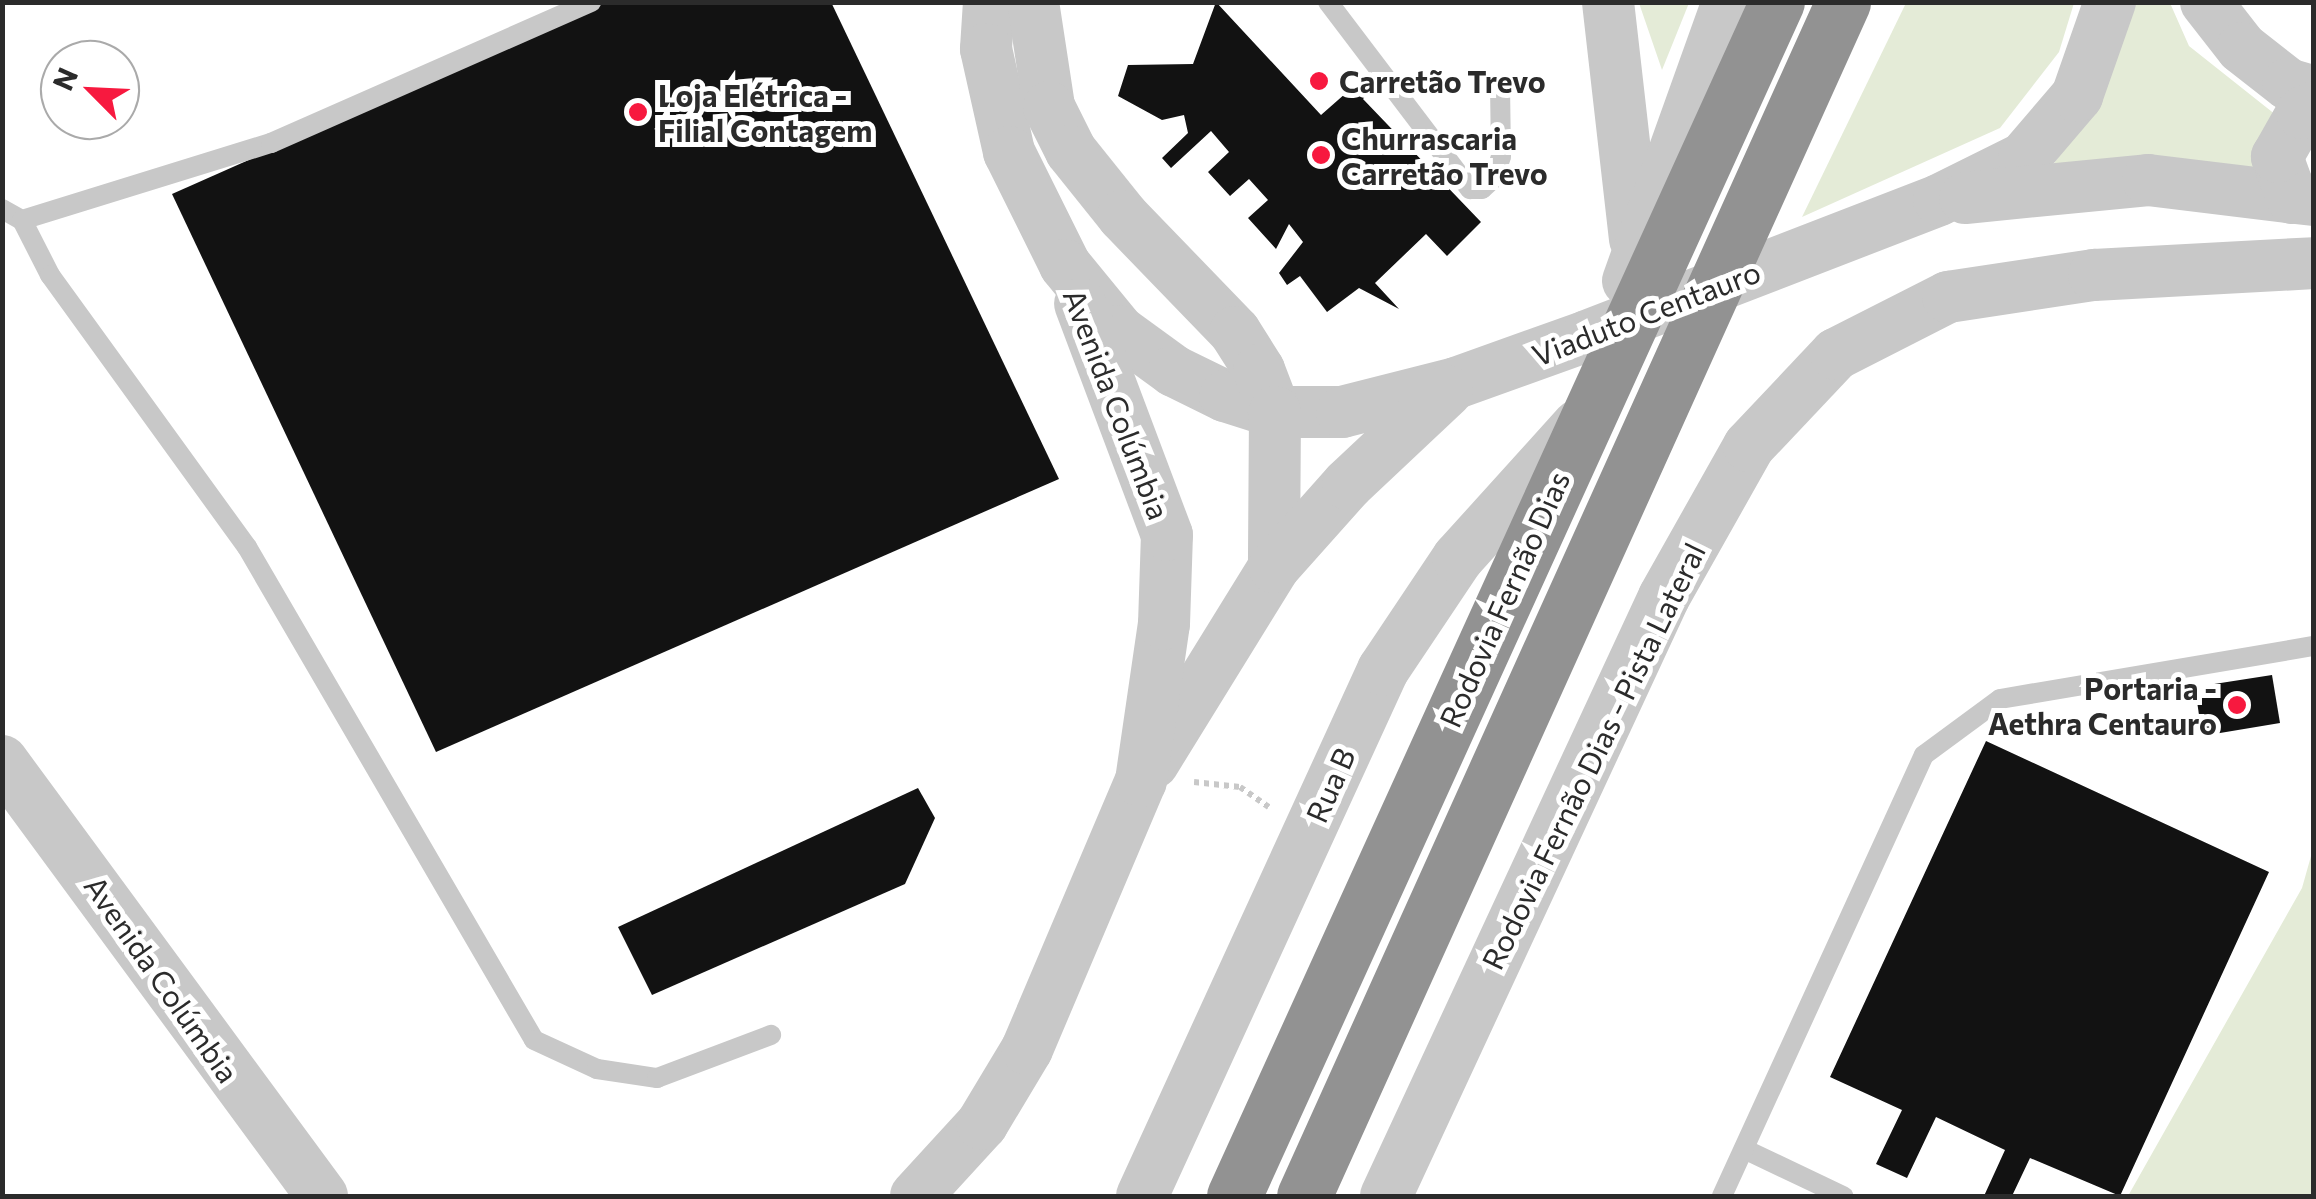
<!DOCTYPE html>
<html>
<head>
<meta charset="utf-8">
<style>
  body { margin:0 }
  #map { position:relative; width:2316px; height:1199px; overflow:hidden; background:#fff; font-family:Commissioner,sans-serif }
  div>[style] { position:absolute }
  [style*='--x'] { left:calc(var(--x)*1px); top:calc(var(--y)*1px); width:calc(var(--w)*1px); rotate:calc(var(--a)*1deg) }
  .green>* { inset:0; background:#e4ebd7 }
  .building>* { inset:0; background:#121212 }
  .path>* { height:6px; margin-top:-3px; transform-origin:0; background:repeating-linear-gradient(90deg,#c8c8c8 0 5px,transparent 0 10px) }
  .service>* { height:20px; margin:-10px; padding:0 10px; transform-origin:10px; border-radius:10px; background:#c8c8c8 }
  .tertiary>* { height:52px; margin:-26px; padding:0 26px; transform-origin:26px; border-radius:26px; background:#c8c8c8 }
  .motorway>* { height:55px; margin:-27.5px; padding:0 27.5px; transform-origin:27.5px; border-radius:27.5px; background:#929292 }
  .dots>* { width:28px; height:28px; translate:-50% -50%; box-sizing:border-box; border:5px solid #fff; border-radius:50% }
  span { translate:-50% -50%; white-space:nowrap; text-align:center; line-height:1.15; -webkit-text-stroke:10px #fff; paint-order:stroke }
  .poi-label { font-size:30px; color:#2b2b2b; font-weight:700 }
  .left { translate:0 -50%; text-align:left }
  .right { translate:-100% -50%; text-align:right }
  .street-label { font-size:30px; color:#2b2b2b }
  .frame { position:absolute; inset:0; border:5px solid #2b2b2b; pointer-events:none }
  .north { position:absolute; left:40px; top:40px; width:100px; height:100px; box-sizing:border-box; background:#fff; border:2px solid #aaa; border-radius:50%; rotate:294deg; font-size:28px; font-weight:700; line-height:40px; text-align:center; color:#2b2b2b }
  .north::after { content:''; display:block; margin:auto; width:35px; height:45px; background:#f7193f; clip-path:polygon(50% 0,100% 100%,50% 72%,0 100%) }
</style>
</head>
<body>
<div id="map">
  <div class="green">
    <i style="clip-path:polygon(1639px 3px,1689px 3px,1662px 70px)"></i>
    <i style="clip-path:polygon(1906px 3px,2074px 3px,2059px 52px,2000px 128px,1802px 217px)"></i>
    <i style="clip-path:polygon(2136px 3px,2170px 3px,2189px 46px,2281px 119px,2258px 192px,2044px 177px,2101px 98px)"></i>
    <i style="clip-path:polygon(2313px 849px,2313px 1196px,2128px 1196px,2302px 888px)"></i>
  </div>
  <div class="building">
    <i style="clip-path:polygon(604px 2px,831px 2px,1059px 479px,436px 752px,172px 194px)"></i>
    <i style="clip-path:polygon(1216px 2px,1321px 115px,1371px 71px,1379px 81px,1363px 99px,1481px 222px,1447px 256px,1426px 234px,1375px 283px,1399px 309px,1359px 288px,1327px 312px,1300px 276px,1287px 285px,1279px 273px,1303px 242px,1289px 224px,1276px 249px,1248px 218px,1268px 200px,1249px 179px,1230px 196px,1208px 172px,1229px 152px,1211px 131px,1171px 168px,1162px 158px,1188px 133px,1184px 115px,1162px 120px,1118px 96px,1128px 65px,1193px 64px)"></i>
    <i style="clip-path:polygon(2272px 675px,2280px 723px,2202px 736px,2195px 687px)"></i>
    <i style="clip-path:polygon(1986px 741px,2269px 872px,2120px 1196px,2030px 1158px,2012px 1196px,1984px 1196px,2005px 1150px,1936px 1117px,1907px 1178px,1876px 1164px,1902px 1110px,1830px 1077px)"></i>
    <i style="clip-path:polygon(918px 788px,935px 818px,905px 884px,652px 995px,618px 927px)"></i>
  </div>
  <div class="path">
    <i style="--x:1194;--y:782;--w:46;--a:6.2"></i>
    <i style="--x:1240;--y:787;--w:35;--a:35"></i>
  </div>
  <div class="service">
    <i style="--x:1328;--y:2;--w:235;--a:52.8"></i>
    <i style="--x:1470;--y:189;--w:12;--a:0"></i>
    <i style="--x:1482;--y:189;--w:16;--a:-43"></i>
    <i style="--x:1494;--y:178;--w:23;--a:-72"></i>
    <i style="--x:1501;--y:156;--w:71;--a:-90.8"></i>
    <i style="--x:2;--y:209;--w:23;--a:29"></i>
    <i style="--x:22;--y:220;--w:62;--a:63"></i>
    <i style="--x:50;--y:275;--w:336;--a:54.1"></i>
    <i style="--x:247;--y:547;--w:570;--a:59.79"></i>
    <i style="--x:534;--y:1040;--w:69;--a:24.7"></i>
    <i style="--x:597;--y:1069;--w:61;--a:8.5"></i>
    <i style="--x:657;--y:1078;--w:122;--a:-20.7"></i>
    <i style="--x:22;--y:220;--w:261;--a:-17.2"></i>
    <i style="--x:271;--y:143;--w:350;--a:-23.8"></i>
    <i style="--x:1744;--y:1149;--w:110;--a:25.4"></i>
    <i style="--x:1722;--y:1196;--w:485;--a:-65.4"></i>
    <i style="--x:1924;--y:755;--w:94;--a:-36.4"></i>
    <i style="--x:2000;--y:699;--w:318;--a:-9.6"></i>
  </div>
  <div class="tertiary">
    <i style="--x:989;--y:2;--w:47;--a:93.7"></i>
    <i style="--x:986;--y:49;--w:106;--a:77.4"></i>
    <i style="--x:1009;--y:152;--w:126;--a:63.6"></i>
    <i style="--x:1065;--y:265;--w:85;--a:50.7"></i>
    <i style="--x:1119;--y:331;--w:68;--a:36"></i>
    <i style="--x:1174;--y:371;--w:57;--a:26.1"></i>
    <i style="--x:1225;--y:396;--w:52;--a:17.7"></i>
    <i style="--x:1275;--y:412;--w:67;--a:0"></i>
    <i style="--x:1342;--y:412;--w:118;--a:-14.3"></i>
    <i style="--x:1456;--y:383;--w:139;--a:-19.7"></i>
    <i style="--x:1587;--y:336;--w:377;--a:-21.1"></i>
    <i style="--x:1939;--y:200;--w:95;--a:-26.3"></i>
    <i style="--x:2024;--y:158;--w:82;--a:-49.5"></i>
    <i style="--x:2077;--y:96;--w:100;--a:-70.7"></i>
    <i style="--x:1033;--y:2;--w:106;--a:81.3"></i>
    <i style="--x:1049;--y:107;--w:49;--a:63.4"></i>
    <i style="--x:1071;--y:151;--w:83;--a:51.3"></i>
    <i style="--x:1123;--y:216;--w:161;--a:46"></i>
    <i style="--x:1235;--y:332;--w:45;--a:57.7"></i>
    <i style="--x:1259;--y:370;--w:45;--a:69.1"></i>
    <i style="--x:1275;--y:412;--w:155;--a:90.4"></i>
    <i style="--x:1608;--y:2;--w:239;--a:83.5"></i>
    <i style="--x:2206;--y:2;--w:58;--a:52"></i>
    <i style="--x:2242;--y:48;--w:58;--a:38"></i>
    <i style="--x:2288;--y:84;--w:27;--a:17"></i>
    <i style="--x:1965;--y:198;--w:184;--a:-5.6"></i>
    <i style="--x:2148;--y:180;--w:167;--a:6.9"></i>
    <i style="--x:2292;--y:198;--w:44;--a:-110.1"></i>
    <i style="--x:2277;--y:157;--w:51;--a:-60.4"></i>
    <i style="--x:2302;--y:113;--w:13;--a:-27"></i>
    <i style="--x:1628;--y:281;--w:296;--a:-70.3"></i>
    <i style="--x:2;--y:761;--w:540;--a:53.66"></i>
    <i style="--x:1153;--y:763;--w:230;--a:-58.3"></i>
    <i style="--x:1274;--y:567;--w:111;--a:-48.3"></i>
    <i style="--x:1348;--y:484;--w:136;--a:-43.2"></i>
    <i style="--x:916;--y:1196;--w:98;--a:-47.5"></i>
    <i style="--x:982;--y:1124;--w:87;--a:-59"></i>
    <i style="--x:1027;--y:1049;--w:291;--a:-67"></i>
    <i style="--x:1141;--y:781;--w:159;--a:-81.7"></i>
    <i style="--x:1164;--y:624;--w:89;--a:-88.1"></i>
    <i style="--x:1167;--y:535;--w:247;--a:-110.6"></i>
    <i style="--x:1142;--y:1196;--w:579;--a:-65.38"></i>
    <i style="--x:1383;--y:670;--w:135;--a:-56.2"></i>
    <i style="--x:1458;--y:558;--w:179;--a:-47.9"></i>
    <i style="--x:1386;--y:1196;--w:660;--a:-65.1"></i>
    <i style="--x:1664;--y:597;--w:173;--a:-60.6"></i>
    <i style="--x:1749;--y:446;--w:127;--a:-46.6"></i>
    <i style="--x:1836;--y:354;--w:126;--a:-27"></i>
    <i style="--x:1948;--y:297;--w:148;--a:-8.6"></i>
    <i style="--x:2094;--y:275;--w:220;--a:-3.1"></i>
  </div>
  <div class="motorway">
    <i style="--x:1234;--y:1196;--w:1312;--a:-65.55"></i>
    <i style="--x:1304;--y:1196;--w:1310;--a:-65.7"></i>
  </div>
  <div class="dots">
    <i style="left:1319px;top:81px;background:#f7193f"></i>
    <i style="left:638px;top:112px;background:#f7193f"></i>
    <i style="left:1321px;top:155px;background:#f7193f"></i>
    <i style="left:2237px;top:705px;background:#f7193f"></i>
  </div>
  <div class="poi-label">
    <span class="left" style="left:1339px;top:81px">Carretão Trevo</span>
    <span class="left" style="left:658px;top:112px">Loja Elétrica -<br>Filial Contagem</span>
    <span class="left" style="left:1341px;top:155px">Churrascaria<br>Carretão Trevo</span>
    <span class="right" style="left:2217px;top:705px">Portaria -<br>Aethra Centauro</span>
  </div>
  <div class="street-label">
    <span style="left:1646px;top:313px;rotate:-21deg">Viaduto Centauro</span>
    <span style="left:1117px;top:404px;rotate:69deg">Avenida Colúmbia</span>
    <span style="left:1504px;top:599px;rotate:-66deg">Rodovia Fernão Dias</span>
    <span style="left:1593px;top:756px;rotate:-64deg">Rodovia Fernão Dias - Pista Lateral</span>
    <span style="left:1330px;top:785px;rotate:-66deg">Rua B</span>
    <span style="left:162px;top:979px;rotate:55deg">Avenida Colúmbia</span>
  </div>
  <div class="frame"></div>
  <div class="north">N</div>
</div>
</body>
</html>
